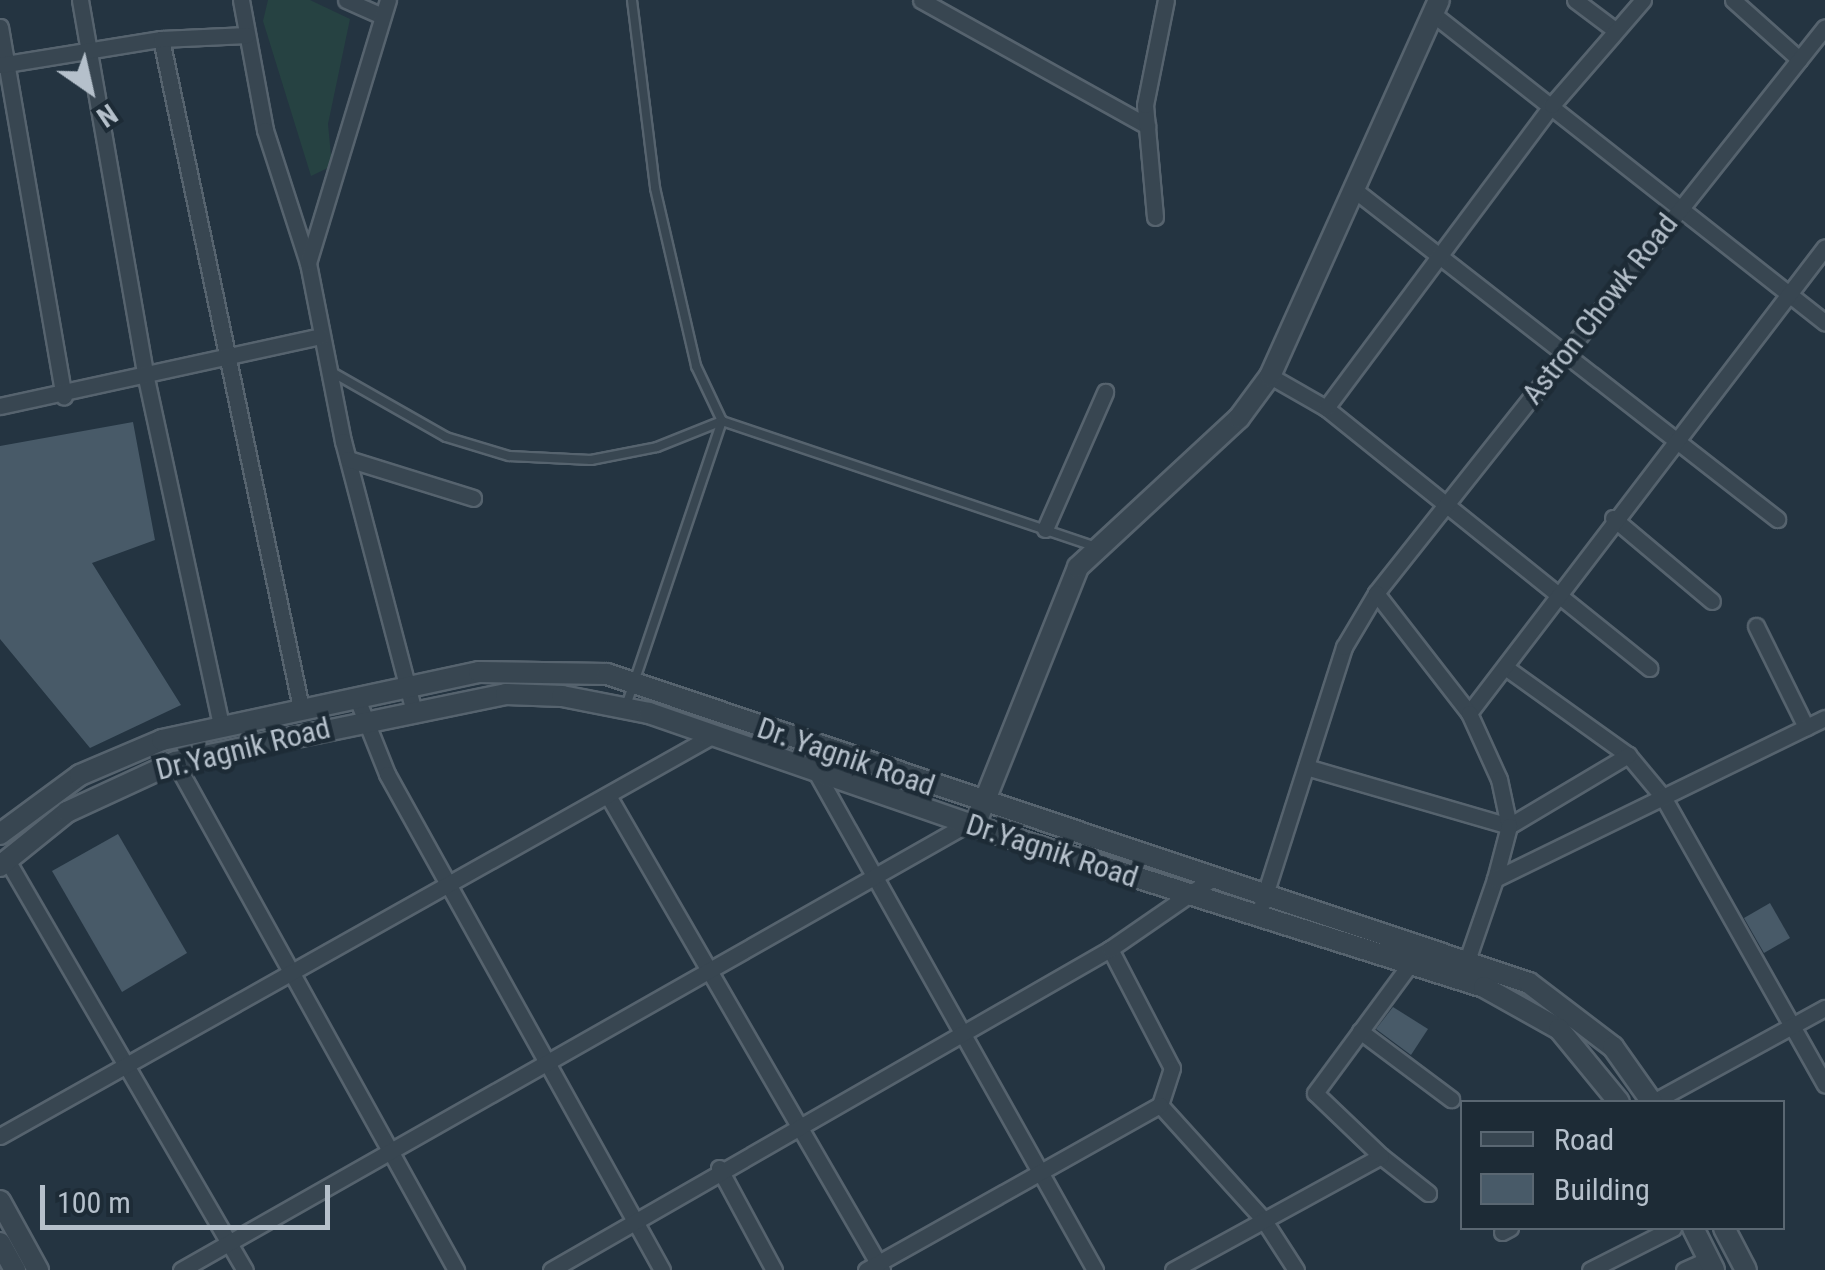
<!DOCTYPE html>
<html>
<head>
<meta charset="utf-8">
<style>
  body { margin:0 }
  #map { position:relative; width:1825px; height:1270px; overflow:hidden; background:#243441; font-family:"Roboto Condensed",sans-serif }
  div>[style] { position:absolute }
  [style*='--x'] { left:calc(var(--x)*1px); top:calc(var(--y)*1px); width:calc(var(--w)*1px); rotate:calc(var(--a)*1deg) }
  .green>* { inset:0; background:#264242 }
  .building>* { inset:0; background:#485a68 }
  .roads { filter:drop-shadow(2px 0 #56636e) drop-shadow(-2px 0 #56636e) drop-shadow(0 2px #56636e) drop-shadow(0 -2px #56636e) }
  .service>* { height:8px; margin:-4px; padding:0 4px; transform-origin:4px; border-radius:4px; background:#384651 }
  .minor>* { height:15px; margin:-7.5px; padding:0 7.5px; transform-origin:7.5px; border-radius:7.5px; background:#384651 }
  .tertiary>* { height:20px; margin:-10px; padding:0 10px; transform-origin:10px; border-radius:10px; background:#384651 }
  span { translate:-50% -50%; white-space:nowrap; text-align:center; line-height:1.15; -webkit-text-stroke:9px #1d2b36; paint-order:stroke }
  .street-label { font-size:30px; color:#b5c0cb }
  .legend { position:absolute; left:1460px; top:1100px; width:325px; height:130px; box-sizing:border-box; background:#1d2b36; border:2px solid #5a6772; margin:0; padding:12px 18px; list-style:none; font-size:30px; color:#b5c0cb }
  .legend li { display:flex; align-items:center; gap:20px; height:50px }
  .legend b { width:50px; border:2px solid #5a6772 }
  .north { position:absolute; left:40px; top:40px; width:100px; height:100px; -webkit-text-stroke:8px #1d2b36; paint-order:stroke; rotate:146deg; font-size:28px; font-weight:700; line-height:40px; text-align:center; color:#b5c0cb }
  .north::after { content:''; display:block; margin:auto; width:35px; height:45px; background:#b5c0cb; clip-path:polygon(50% 0,100% 100%,50% 72%,0 100%) }
  .scale { position:absolute; left:40px; top:1185px; width:290px; height:45px; box-sizing:border-box; border:5px solid #b5c0cb; border-top:0; padding-left:12px; font-size:30px; line-height:35px; white-space:nowrap; color:#b5c0cb; -webkit-text-stroke:8px #1d2b36; paint-order:stroke }
</style>
</head>
<body>
<div id="map">
  <div class="green">
    <i style="clip-path:polygon(268px 0,310px 0,350px 19px,328px 124px,332px 166px,311px 176px,263px 21px)"></i>
  </div>
  <div class="building">
    <i style="clip-path:polygon(133px 422px,155px 540px,92px 563px,181px 705px,90px 748px,0 639px,0 446px)"></i>
    <i style="clip-path:polygon(118px 834px,187px 953px,122px 992px,52px 871px)"></i>
    <i style="clip-path:polygon(1770px 903px,1790px 938px,1764px 953px,1744px 918px)"></i>
    <i style="clip-path:polygon(1393px 1007px,1428px 1029px,1411px 1055px,1376px 1029px)"></i>
  </div>
  <div class="roads">
    <div class="service">
      <i style="--x:632;--y:0;--w:189;--a:83"></i>
      <i style="--x:655;--y:188;--w:183;--a:77"></i>
      <i style="--x:696;--y:366;--w:61;--a:64.7"></i>
      <i style="--x:722;--y:421;--w:391;--a:18.6"></i>
      <i style="--x:330;--y:371;--w:133;--a:29.6"></i>
      <i style="--x:446;--y:437;--w:66;--a:16.8"></i>
      <i style="--x:509;--y:456;--w:82;--a:2.8"></i>
      <i style="--x:591;--y:460;--w:67;--a:-11.1"></i>
      <i style="--x:657;--y:447;--w:70;--a:-21.8"></i>
      <i style="--x:626;--y:706;--w:301;--a:-71.4"></i>
    </div>
    <div class="minor">
      <i style="--x:80;--y:0;--w:384;--a:80.1"></i>
      <i style="--x:146;--y:378;--w:355;--a:77.8"></i>
      <i style="--x:241;--y:0;--w:132;--a:79.5"></i>
      <i style="--x:265;--y:130;--w:140;--a:72.1"></i>
      <i style="--x:308;--y:263;--w:181;--a:78.9"></i>
      <i style="--x:343;--y:441;--w:279;--a:75.3"></i>
      <i style="--x:346;--y:0;--w:39;--a:24"></i>
      <i style="--x:921;--y:0;--w:259;--a:29.1"></i>
      <i style="--x:1575;--y:0;--w:50;--a:36.9"></i>
      <i style="--x:1733;--y:0;--w:89;--a:41.8"></i>
      <i style="--x:1433;--y:14;--w:499;--a:38.2"></i>
      <i style="--x:0;--y:27;--w:375;--a:80.2"></i>
      <i style="--x:161;--y:39;--w:683;--a:78.18"></i>
      <i style="--x:0;--y:65;--w:163;--a:-9.2"></i>
      <i style="--x:161;--y:39;--w:86;--a:-2.7"></i>
      <i style="--x:1352;--y:188;--w:539;--a:37.91"></i>
      <i style="--x:1155;--y:217;--w:112;--a:-95.1"></i>
      <i style="--x:1145;--y:105;--w:107;--a:-78.7"></i>
      <i style="--x:308;--y:263;--w:275;--a:-73.1"></i>
      <i style="--x:1270;--y:376;--w:64;--a:29.7"></i>
      <i style="--x:1326;--y:408;--w:415;--a:38.8"></i>
      <i style="--x:0;--y:406;--w:328;--a:-12.3"></i>
      <i style="--x:1326;--y:408;--w:378;--a:-53.3"></i>
      <i style="--x:1552;--y:105;--w:139;--a:-49.1"></i>
      <i style="--x:348;--y:459;--w:131;--a:17.3"></i>
      <i style="--x:1613;--y:518;--w:129;--a:40"></i>
      <i style="--x:1045;--y:529;--w:150;--a:-66.3"></i>
      <i style="--x:1376;--y:593;--w:722;--a:-51.58"></i>
      <i style="--x:1756;--y:626;--w:113;--a:63.7"></i>
      <i style="--x:1505;--y:667;--w:151;--a:35.6"></i>
      <i style="--x:1628;--y:755;--w:55;--a:50.2"></i>
      <i style="--x:1663;--y:797;--w:330;--a:60.6"></i>
      <i style="--x:356;--y:696;--w:84;--a:68.3"></i>
      <i style="--x:387;--y:774;--w:567;--a:60.99"></i>
      <i style="--x:1469;--y:713;--w:586;--a:-52.62"></i>
      <i style="--x:175;--y:762;--w:581;--a:61.05"></i>
      <i style="--x:1306;--y:767;--w:211;--a:16.2"></i>
      <i style="--x:1509;--y:826;--w:139;--a:-30.8"></i>
      <i style="--x:816;--y:772;--w:571;--a:60.74"></i>
      <i style="--x:610;--y:799;--w:544;--a:59.99"></i>
      <i style="--x:7;--y:860;--w:474;--a:59.9"></i>
      <i style="--x:1262;--y:904;--w:270;--a:-72.3"></i>
      <i style="--x:1344;--y:647;--w:63;--a:-59.3"></i>
      <i style="--x:1376;--y:593;--w:152;--a:52.2"></i>
      <i style="--x:1469;--y:713;--w:72;--a:65.6"></i>
      <i style="--x:1499;--y:779;--w:48;--a:78"></i>
      <i style="--x:1509;--y:826;--w:55;--a:104.8"></i>
      <i style="--x:1110;--y:949;--w:134;--a:62.5"></i>
      <i style="--x:1172;--y:1068;--w:39;--a:108"></i>
      <i style="--x:1160;--y:1105;--w:154;--a:47.9"></i>
      <i style="--x:1263;--y:1219;--w:61;--a:57.1"></i>
      <i style="--x:1463;--y:972;--w:98;--a:-71"></i>
      <i style="--x:1495;--y:879;--w:367;--a:-26"></i>
      <i style="--x:1360;--y:1031;--w:114;--a:36.8"></i>
      <i style="--x:1653;--y:1102;--w:196;--a:-28.7"></i>
      <i style="--x:0;--y:1136;--w:817;--a:-29.33"></i>
      <i style="--x:1381;--y:1156;--w:60;--a:38.2"></i>
      <i style="--x:719;--y:1168;--w:116;--a:61.7"></i>
      <i style="--x:1502;--y:1232;--w:9;--a:-27"></i>
      <i style="--x:181;--y:1270;--w:904;--a:-29.57"></i>
      <i style="--x:551;--y:1270;--w:645;--a:-29.87"></i>
      <i style="--x:1110;--y:949;--w:121;--a:-34.6"></i>
      <i style="--x:866;--y:1270;--w:337;--a:-29.3"></i>
      <i style="--x:1173;--y:1270;--w:237;--a:-28.7"></i>
      <i style="--x:1381;--y:1156;--w:91;--a:-136.3"></i>
      <i style="--x:1315;--y:1093;--w:170;--a:-53.6"></i>
      <i style="--x:1590;--y:1270;--w:93;--a:-26.8"></i>
      <i style="--x:1684;--y:1270;--w:27;--a:-24"></i>
    </div>
    <div class="tertiary">
      <i style="--x:979;--y:815;--w:267;--a:-68.2"></i>
      <i style="--x:1078;--y:567;--w:219;--a:-42.8"></i>
      <i style="--x:1239;--y:418;--w:52;--a:-53.6"></i>
      <i style="--x:1270;--y:376;--w:412;--a:-65.8"></i>
      <i style="--x:0;--y:834;--w:99;--a:-36.4"></i>
      <i style="--x:80;--y:775;--w:89;--a:-23.1"></i>
      <i style="--x:162;--y:740;--w:324;--a:-12.1"></i>
      <i style="--x:479;--y:672;--w:128;--a:0.9"></i>
      <i style="--x:607;--y:674;--w:972;--a:18.53"></i>
      <i style="--x:1529;--y:983;--w:106;--a:37.3"></i>
      <i style="--x:1613;--y:1047;--w:67;--a:54.7"></i>
      <i style="--x:0;--y:866;--w:86;--a:-38.9"></i>
      <i style="--x:67;--y:812;--w:119;--a:-24.8"></i>
      <i style="--x:175;--y:762;--w:338;--a:-11.6"></i>
      <i style="--x:506;--y:694;--w:56;--a:2"></i>
      <i style="--x:562;--y:696;--w:89;--a:11.1"></i>
      <i style="--x:649;--y:713;--w:361;--a:19.1"></i>
      <i style="--x:990;--y:831;--w:518;--a:17.53"></i>
      <i style="--x:1484;--y:987;--w:86;--a:29.2"></i>
      <i style="--x:1559;--y:1029;--w:94;--a:50.6"></i>
      <i style="--x:0;--y:1201;--w:79;--a:61.2"></i>
      <i style="--x:1693;--y:1228;--w:47;--a:63.4"></i>
      <i style="--x:1724;--y:1228;--w:47;--a:62.4"></i>
      <i style="--x:0;--y:1243;--w:31;--a:61"></i>
    </div>
  </div>
  <div class="street-label">
    <span style="left:1600px;top:309px;rotate:-52deg">Astron Chowk Road</span>
    <span style="left:243px;top:749px;rotate:-14deg">Dr.Yagnik Road</span>
    <span style="left:846px;top:757px;rotate:19deg">Dr. Yagnik Road</span>
    <span style="left:1052px;top:851px;rotate:18deg">Dr.Yagnik Road</span>
  </div>
  <ul class="legend">
  <li><b style="height:12px;background:#384651"></b>Road</li>
  <li><b style="height:28px;background:#485a68"></b>Building</li>
  </ul>
  <div class="north">N</div>
  <div class="scale">100 m</div>
</div>
</body>
</html>
